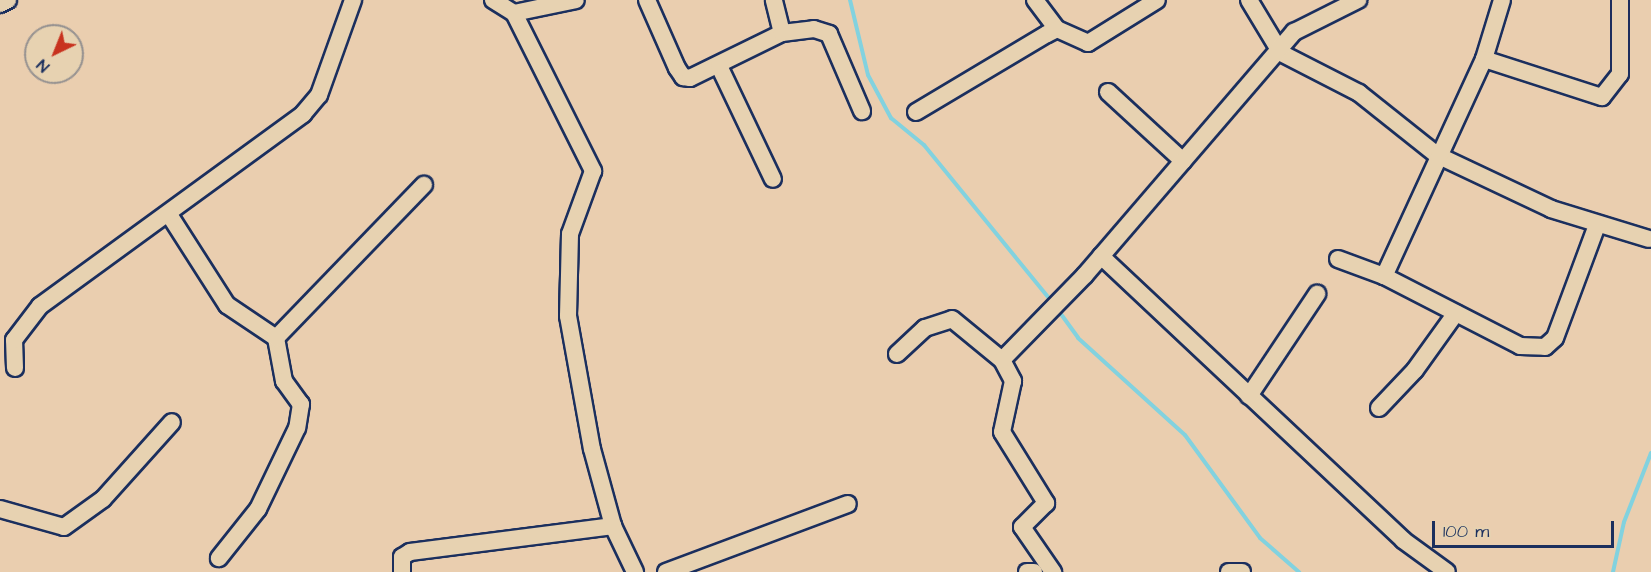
<!DOCTYPE html>
<html>
<head>
<meta charset="utf-8">
<style>
  body { margin:0 }
  #map { position:relative; width:1651px; height:572px; overflow:hidden; background:#eaceaf; font-family:"Architects Daughter",sans-serif }
  div>[style] { position:absolute }
  [style*='--x'] { left:calc(var(--x)*1px); top:calc(var(--y)*1px); width:calc(var(--w)*1px); rotate:calc(var(--a)*1deg) }
  .stream>* { height:4px; margin:-2px; padding:0 2px; transform-origin:2px; border-radius:2px; background:#82d2df }
  .roads { filter:drop-shadow(2px 0 #1b2f5e) drop-shadow(-2px 0 #1b2f5e) drop-shadow(0 2px #1b2f5e) drop-shadow(0 -2px #1b2f5e) }
  .minor>* { height:16px; margin:-8px; padding:0 8px; transform-origin:8px; border-radius:8px; background:#e7d2b1 }
  span { translate:-50% -50%; white-space:nowrap; text-align:center; line-height:1.15; -webkit-text-stroke:6px #e7d2b1; paint-order:stroke }
  .north { position:absolute; left:24px; top:24px; width:60px; height:60px; box-sizing:border-box; background:#e7d2b1; border:2px solid #959190; border-radius:50%; rotate:223deg; font-size:16px; font-weight:700; line-height:24px; text-align:center; color:#1b2f5e }
  .north::after { content:''; display:block; margin:auto; width:21px; height:27px; background:#c8321e; clip-path:polygon(50% 0,100% 100%,50% 72%,0 100%) }
  .scale { position:absolute; left:1432px; top:521px; width:182px; height:27px; box-sizing:border-box; border:3px solid #1b2f5e; border-top:0; padding-left:8px; font-size:18px; line-height:21px; white-space:nowrap; color:#1b2f5e; -webkit-text-stroke:4px #e7d2b1; paint-order:stroke }
</style>
</head>
<body>
<div id="map">
  <div class="stream">
    <i style="--x:850;--y:0;--w:77;--a:76.5"></i>
    <i style="--x:868;--y:75;--w:49;--a:61.9"></i>
    <i style="--x:891;--y:118;--w:43;--a:39.3"></i>
    <i style="--x:924;--y:145;--w:203;--a:50.8"></i>
    <i style="--x:1058;--y:310;--w:34;--a:54"></i>
    <i style="--x:1078;--y:338;--w:144;--a:42.2"></i>
    <i style="--x:1185;--y:435;--w:127;--a:53.9"></i>
    <i style="--x:1260;--y:538;--w:52;--a:41.1"></i>
    <i style="--x:1613;--y:572;--w:51;--a:-77.6"></i>
    <i style="--x:1624;--y:522;--w:74;--a:-68.6"></i>
  </div>
  <div class="roads">
    <div class="minor">
      <i style="--x:493;--y:0;--w:25;--a:32"></i>
      <i style="--x:514;--y:13;--w:177;--a:63.4"></i>
      <i style="--x:593;--y:171;--w:67;--a:110.1"></i>
      <i style="--x:570;--y:234;--w:82;--a:91.4"></i>
      <i style="--x:568;--y:316;--w:135;--a:79.8"></i>
      <i style="--x:592;--y:449;--w:80;--a:74.7"></i>
      <i style="--x:613;--y:526;--w:51;--a:64.4"></i>
      <i style="--x:647;--y:0;--w:74;--a:66.2"></i>
      <i style="--x:677;--y:68;--w:11;--a:56"></i>
      <i style="--x:683;--y:77;--w:7;--a:8"></i>
      <i style="--x:690;--y:78;--w:102;--a:-26.1"></i>
      <i style="--x:782;--y:33;--w:34;--a:-104"></i>
      <i style="--x:1035;--y:0;--w:36;--a:53"></i>
      <i style="--x:1249;--y:0;--w:62;--a:58.9"></i>
      <i style="--x:1281;--y:53;--w:88;--a:27.1"></i>
      <i style="--x:1359;--y:93;--w:100;--a:38.5"></i>
      <i style="--x:1437;--y:155;--w:126;--a:25.3"></i>
      <i style="--x:1551;--y:209;--w:102;--a:17"></i>
      <i style="--x:1502;--y:0;--w:62;--a:107"></i>
      <i style="--x:1484;--y:59;--w:239;--a:114.7"></i>
      <i style="--x:1384;--y:276;--w:153;--a:27.2"></i>
      <i style="--x:1520;--y:346;--w:25;--a:2"></i>
      <i style="--x:1545;--y:347;--w:13;--a:-42"></i>
      <i style="--x:1555;--y:338;--w:121;--a:-69.6"></i>
      <i style="--x:0;--y:4;--w:9;--a:-27"></i>
      <i style="--x:514;--y:13;--w:63;--a:-11.8"></i>
      <i style="--x:782;--y:33;--w:32;--a:-7"></i>
      <i style="--x:814;--y:29;--w:16;--a:18"></i>
      <i style="--x:829;--y:34;--w:84;--a:66.8"></i>
      <i style="--x:1484;--y:59;--w:124;--a:17.9"></i>
      <i style="--x:1602;--y:97;--w:29;--a:-52"></i>
      <i style="--x:1620;--y:74;--w:74;--a:-90"></i>
      <i style="--x:719;--y:66;--w:125;--a:64.5"></i>
      <i style="--x:1108;--y:92;--w:102;--a:42.6"></i>
      <i style="--x:916;--y:112;--w:152;--a:-30.8"></i>
      <i style="--x:1047;--y:34;--w:11;--a:-27"></i>
      <i style="--x:1057;--y:29;--w:34;--a:24"></i>
      <i style="--x:1088;--y:43;--w:81;--a:-31.9"></i>
      <i style="--x:170;--y:216;--w:106;--a:57.4"></i>
      <i style="--x:227;--y:305;--w:59;--a:34"></i>
      <i style="--x:276;--y:338;--w:44;--a:79.5"></i>
      <i style="--x:284;--y:381;--w:29;--a:54"></i>
      <i style="--x:301;--y:404;--w:24;--a:99"></i>
      <i style="--x:297;--y:428;--w:90;--a:115.7"></i>
      <i style="--x:258;--y:509;--w:63;--a:128.5"></i>
      <i style="--x:1101;--y:256;--w:415;--a:43.2"></i>
      <i style="--x:1403;--y:540;--w:54;--a:36"></i>
      <i style="--x:1338;--y:259;--w:49;--a:20.3"></i>
      <i style="--x:276;--y:338;--w:213;--a:-46"></i>
      <i style="--x:897;--y:354;--w:38;--a:-43"></i>
      <i style="--x:925;--y:328;--w:28;--a:-18"></i>
      <i style="--x:952;--y:319;--w:65;--a:39.4"></i>
      <i style="--x:1002;--y:360;--w:24;--a:62"></i>
      <i style="--x:1013;--y:381;--w:52;--a:102.2"></i>
      <i style="--x:1002;--y:432;--w:84;--a:58.2"></i>
      <i style="--x:1046;--y:503;--w:34;--a:135"></i>
      <i style="--x:1022;--y:527;--w:55;--a:55.4"></i>
      <i style="--x:1002;--y:360;--w:119;--a:-45.7"></i>
      <i style="--x:1085;--y:275;--w:321;--a:-49.3"></i>
      <i style="--x:1294;--y:32;--w:72;--a:-26.6"></i>
      <i style="--x:15;--y:368;--w:28;--a:-92"></i>
      <i style="--x:14;--y:340;--w:43;--a:-52.6"></i>
      <i style="--x:40;--y:306;--w:326;--a:-36.1"></i>
      <i style="--x:303;--y:114;--w:25;--a:-50"></i>
      <i style="--x:319;--y:95;--w:101;--a:-70.3"></i>
      <i style="--x:1249;--y:396;--w:123;--a:-56.3"></i>
      <i style="--x:1379;--y:408;--w:52;--a:-46.5"></i>
      <i style="--x:1415;--y:370;--w:70;--a:-54.3"></i>
      <i style="--x:0;--y:509;--w:66;--a:15.7"></i>
      <i style="--x:64;--y:527;--w:48;--a:-35.7"></i>
      <i style="--x:103;--y:499;--w:103;--a:-48.1"></i>
      <i style="--x:402;--y:572;--w:15;--a:-90"></i>
      <i style="--x:402;--y:557;--w:9;--a:-32"></i>
      <i style="--x:410;--y:552;--w:205;--a:-7.3"></i>
      <i style="--x:666;--y:572;--w:194;--a:-20.5"></i>
      <i style="--x:1027;--y:572;--w:7;--a:0"></i>
      <i style="--x:1229;--y:572;--w:13;--a:0"></i>
    </div>
  </div>
  <div class="north">N</div>
  <div class="scale">100 m</div>
</div>
</body>
</html>
